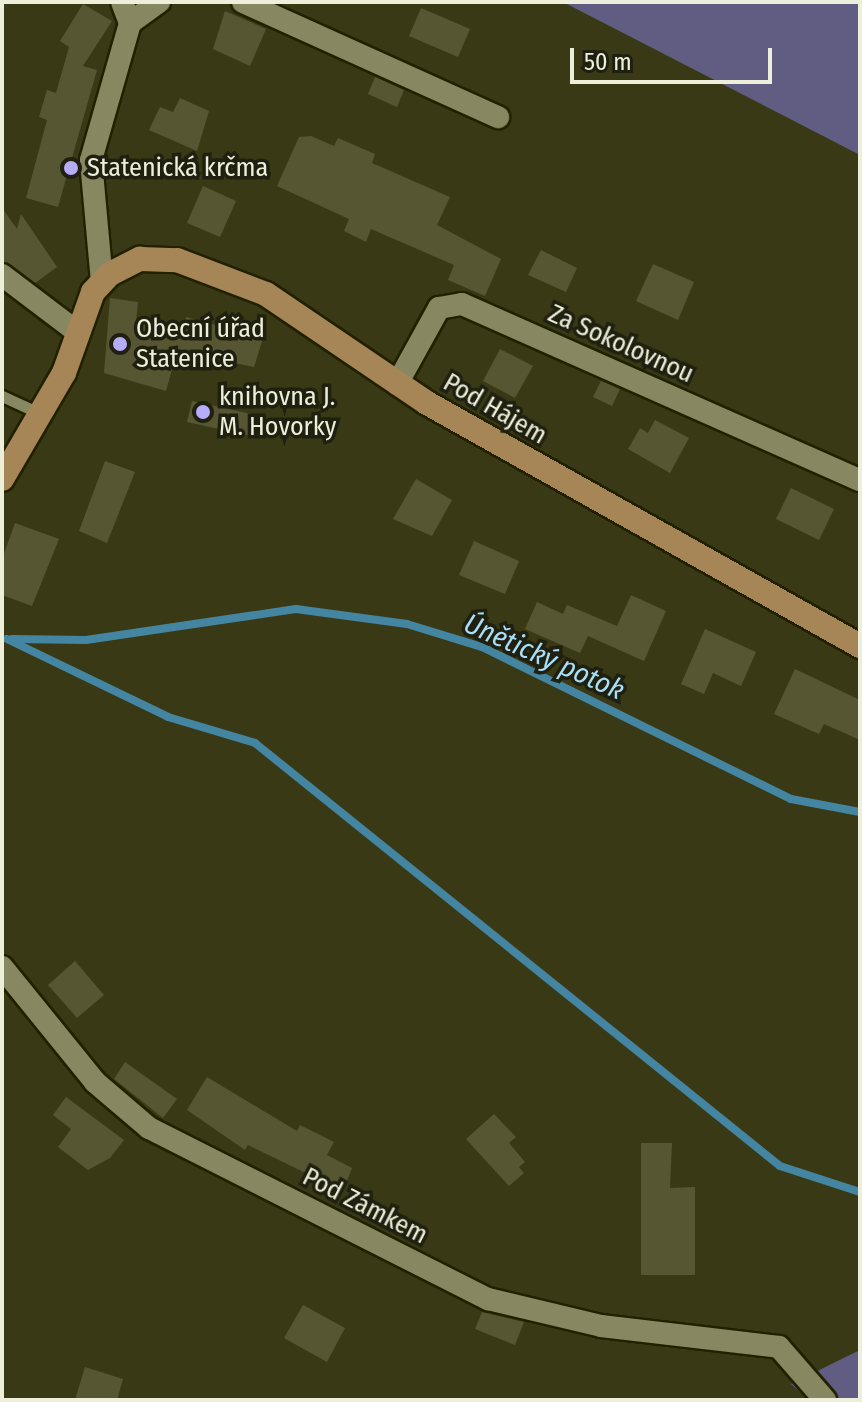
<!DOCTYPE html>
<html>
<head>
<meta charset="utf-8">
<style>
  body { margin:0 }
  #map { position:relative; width:862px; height:1402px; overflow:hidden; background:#393a15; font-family:"Fira Sans Condensed",sans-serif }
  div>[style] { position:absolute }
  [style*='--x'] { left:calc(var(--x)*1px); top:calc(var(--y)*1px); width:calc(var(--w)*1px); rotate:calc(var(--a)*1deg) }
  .green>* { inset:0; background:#615d82 }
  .stream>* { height:8px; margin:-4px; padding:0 4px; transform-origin:4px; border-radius:4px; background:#4485a2 }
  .building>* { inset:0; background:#565732 }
  .roads { filter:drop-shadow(2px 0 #212100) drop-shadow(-2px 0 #212100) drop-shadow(0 2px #212100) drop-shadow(0 -2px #212100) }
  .lane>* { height:11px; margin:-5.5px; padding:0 5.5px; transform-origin:5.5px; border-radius:5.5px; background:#878861 }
  .street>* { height:22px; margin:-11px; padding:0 11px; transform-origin:11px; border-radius:11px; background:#878861 }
  .secondary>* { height:24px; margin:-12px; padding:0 12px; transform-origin:12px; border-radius:12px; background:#a68657 }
  .dots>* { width:22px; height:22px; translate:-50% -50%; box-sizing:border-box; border:4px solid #202010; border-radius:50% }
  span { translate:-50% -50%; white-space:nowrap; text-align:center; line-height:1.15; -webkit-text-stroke:7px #202010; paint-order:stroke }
  .poi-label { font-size:26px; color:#eeefda }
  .left { translate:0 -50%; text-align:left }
  .street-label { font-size:26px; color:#eeefda }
  .water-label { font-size:28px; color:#a8def8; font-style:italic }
  .frame { position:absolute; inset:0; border:4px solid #eeefda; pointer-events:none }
  .scale { position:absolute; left:570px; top:48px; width:202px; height:36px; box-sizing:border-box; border:4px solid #eeefda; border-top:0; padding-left:10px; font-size:24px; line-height:28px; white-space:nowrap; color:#eeefda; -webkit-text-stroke:6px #202010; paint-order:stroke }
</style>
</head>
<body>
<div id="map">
  <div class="green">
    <i style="clip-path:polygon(563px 2px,860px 2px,860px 155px)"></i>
    <i style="clip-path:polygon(860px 1350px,860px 1400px,809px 1400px,791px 1384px)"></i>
  </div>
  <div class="stream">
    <i style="--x:7;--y:639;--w:179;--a:25.8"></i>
    <i style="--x:168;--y:717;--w:91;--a:16.6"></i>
    <i style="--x:255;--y:743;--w:674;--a:38.86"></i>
    <i style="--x:780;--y:1166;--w:84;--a:18"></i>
    <i style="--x:12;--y:639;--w:74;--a:0.8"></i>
    <i style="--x:86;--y:640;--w:212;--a:-8.4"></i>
    <i style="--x:296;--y:609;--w:112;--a:7.7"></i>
    <i style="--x:407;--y:624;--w:78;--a:17"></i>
    <i style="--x:482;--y:647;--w:344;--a:26.2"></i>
    <i style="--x:791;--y:799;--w:70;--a:10.7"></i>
  </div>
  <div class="building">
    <i style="clip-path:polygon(83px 4px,112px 21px,83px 66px,97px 70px,58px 207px,26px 198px,47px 120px,39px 117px,47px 90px,56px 93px,69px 47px,60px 41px)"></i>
    <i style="clip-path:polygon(421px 8px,470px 29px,458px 57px,409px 36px)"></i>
    <i style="clip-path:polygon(225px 11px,266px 29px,250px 66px,213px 49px)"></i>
    <i style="clip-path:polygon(375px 77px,404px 90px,397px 107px,368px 94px)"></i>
    <i style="clip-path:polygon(180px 98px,209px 111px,197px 151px,149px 130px,160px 107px,173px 112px)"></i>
    <i style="clip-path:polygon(311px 136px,334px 146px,338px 138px,375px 154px,372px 163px,450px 197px,437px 225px,501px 259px,485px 296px,448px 280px,454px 265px,371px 229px,366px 242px,344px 231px,349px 219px,277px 186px,299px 137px)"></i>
    <i style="clip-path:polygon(203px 186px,236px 201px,220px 237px,187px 223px)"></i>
    <i style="clip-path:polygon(2px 208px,17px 229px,21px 214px,57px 267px,35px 283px,2px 261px)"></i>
    <i style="clip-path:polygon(541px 250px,577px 268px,566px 292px,528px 275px)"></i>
    <i style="clip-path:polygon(653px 264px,694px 282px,678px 320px,636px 301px)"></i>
    <i style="clip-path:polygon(110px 298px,138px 302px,136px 322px,184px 326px,186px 317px,263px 338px,254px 367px,177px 351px,166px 391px,104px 373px)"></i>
    <i style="clip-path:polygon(500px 349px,533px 366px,515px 398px,483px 381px)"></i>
    <i style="clip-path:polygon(601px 381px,620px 389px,612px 406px,593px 397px)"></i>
    <i style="clip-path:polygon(192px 401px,256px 415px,251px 436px,187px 422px)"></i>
    <i style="clip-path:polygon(655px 420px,689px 438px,670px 473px,628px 449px,640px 428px,648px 433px)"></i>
    <i style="clip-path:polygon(105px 461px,135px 472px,107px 543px,79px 531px)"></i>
    <i style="clip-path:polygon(416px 479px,452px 500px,432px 536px,393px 519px)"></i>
    <i style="clip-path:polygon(791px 488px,834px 509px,819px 540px,776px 519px)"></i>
    <i style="clip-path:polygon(15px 523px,59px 539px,32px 606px,2px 595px,2px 559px)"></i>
    <i style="clip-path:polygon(474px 541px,519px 561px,505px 594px,459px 575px)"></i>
    <i style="clip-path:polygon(631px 595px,666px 611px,644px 661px,588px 636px,580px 653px,525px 629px,537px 602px,563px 614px,567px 605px,617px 626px)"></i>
    <i style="clip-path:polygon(705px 629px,756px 652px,741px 686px,713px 673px,704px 694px,681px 684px)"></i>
    <i style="clip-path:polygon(795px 669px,860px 700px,860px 740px,824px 724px,819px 734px,774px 714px)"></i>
    <i style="clip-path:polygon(75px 961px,104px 995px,77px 1018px,48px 985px)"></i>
    <i style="clip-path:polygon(125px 1062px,177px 1099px,163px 1118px,114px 1079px)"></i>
    <i style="clip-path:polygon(207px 1077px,297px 1131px,300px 1125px,334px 1142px,327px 1155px,352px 1168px,343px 1191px,248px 1145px,245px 1150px,187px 1110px)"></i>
    <i style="clip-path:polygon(66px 1097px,124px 1140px,110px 1158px,88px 1170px,58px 1147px,71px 1129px,53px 1115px)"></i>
    <i style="clip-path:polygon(494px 1114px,516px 1137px,509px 1143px,525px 1162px,519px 1167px,524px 1173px,509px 1186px,466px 1139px)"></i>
    <i style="clip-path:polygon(641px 1143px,672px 1143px,670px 1188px,695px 1187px,695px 1275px,641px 1275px)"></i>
    <i style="clip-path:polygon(303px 1305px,345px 1328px,327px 1362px,284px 1338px)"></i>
    <i style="clip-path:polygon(482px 1312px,524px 1322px,515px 1345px,475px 1329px)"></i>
    <i style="clip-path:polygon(85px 1367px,123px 1379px,117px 1400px,75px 1400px)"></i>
  </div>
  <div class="roads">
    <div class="lane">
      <i style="--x:2;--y:396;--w:43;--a:24.8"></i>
    </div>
    <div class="street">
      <i style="--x:243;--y:2;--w:280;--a:24.3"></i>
      <i style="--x:130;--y:23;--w:36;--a:-36"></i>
      <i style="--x:2;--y:275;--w:94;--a:37.2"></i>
      <i style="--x:102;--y:282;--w:122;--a:-95.2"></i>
      <i style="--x:91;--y:160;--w:142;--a:-74.1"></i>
      <i style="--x:130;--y:23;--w:22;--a:-111"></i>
      <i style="--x:397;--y:384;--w:87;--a:-61.1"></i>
      <i style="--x:439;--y:308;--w:23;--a:-10"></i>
      <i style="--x:462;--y:304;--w:435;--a:23.9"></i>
      <i style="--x:2;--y:967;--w:148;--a:51"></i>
      <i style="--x:95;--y:1082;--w:71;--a:40.4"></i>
      <i style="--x:149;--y:1128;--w:380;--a:26.8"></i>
      <i style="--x:488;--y:1299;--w:116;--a:13.4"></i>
      <i style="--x:601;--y:1326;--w:179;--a:6.7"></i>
      <i style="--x:779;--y:1347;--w:70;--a:49"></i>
    </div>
    <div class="secondary">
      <i style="--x:2;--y:479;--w:123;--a:-59.7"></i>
      <i style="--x:64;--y:373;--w:86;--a:-70.3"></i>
      <i style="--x:93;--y:292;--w:25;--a:-47"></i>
      <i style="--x:110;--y:274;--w:34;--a:-27"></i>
      <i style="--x:140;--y:259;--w:37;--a:2"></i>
      <i style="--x:177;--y:260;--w:95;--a:20.9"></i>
      <i style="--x:266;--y:294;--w:194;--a:34.1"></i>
      <i style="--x:427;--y:403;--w:497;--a:29.3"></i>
    </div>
  </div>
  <div class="dots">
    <i style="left:71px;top:168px;background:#b6acf8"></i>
    <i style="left:120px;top:344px;background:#b6acf8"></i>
    <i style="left:203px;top:412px;background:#b6acf8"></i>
  </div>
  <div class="poi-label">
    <span class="left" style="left:87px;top:168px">Statenická krčma</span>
    <span class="left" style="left:136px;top:344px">Obecní úřad<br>Statenice</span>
    <span class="left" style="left:219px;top:412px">knihovna J.<br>M. Hovorky</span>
  </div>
  <div class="street-label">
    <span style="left:621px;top:344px;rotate:24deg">Za Sokolovnou</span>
    <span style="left:495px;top:409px;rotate:30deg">Pod Hájem</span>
    <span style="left:365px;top:1206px;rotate:27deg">Pod Zámkem</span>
  </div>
  <div class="water-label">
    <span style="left:544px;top:657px;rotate:24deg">Únětický potok</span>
  </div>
  <div class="frame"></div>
  <div class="scale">50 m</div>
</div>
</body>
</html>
